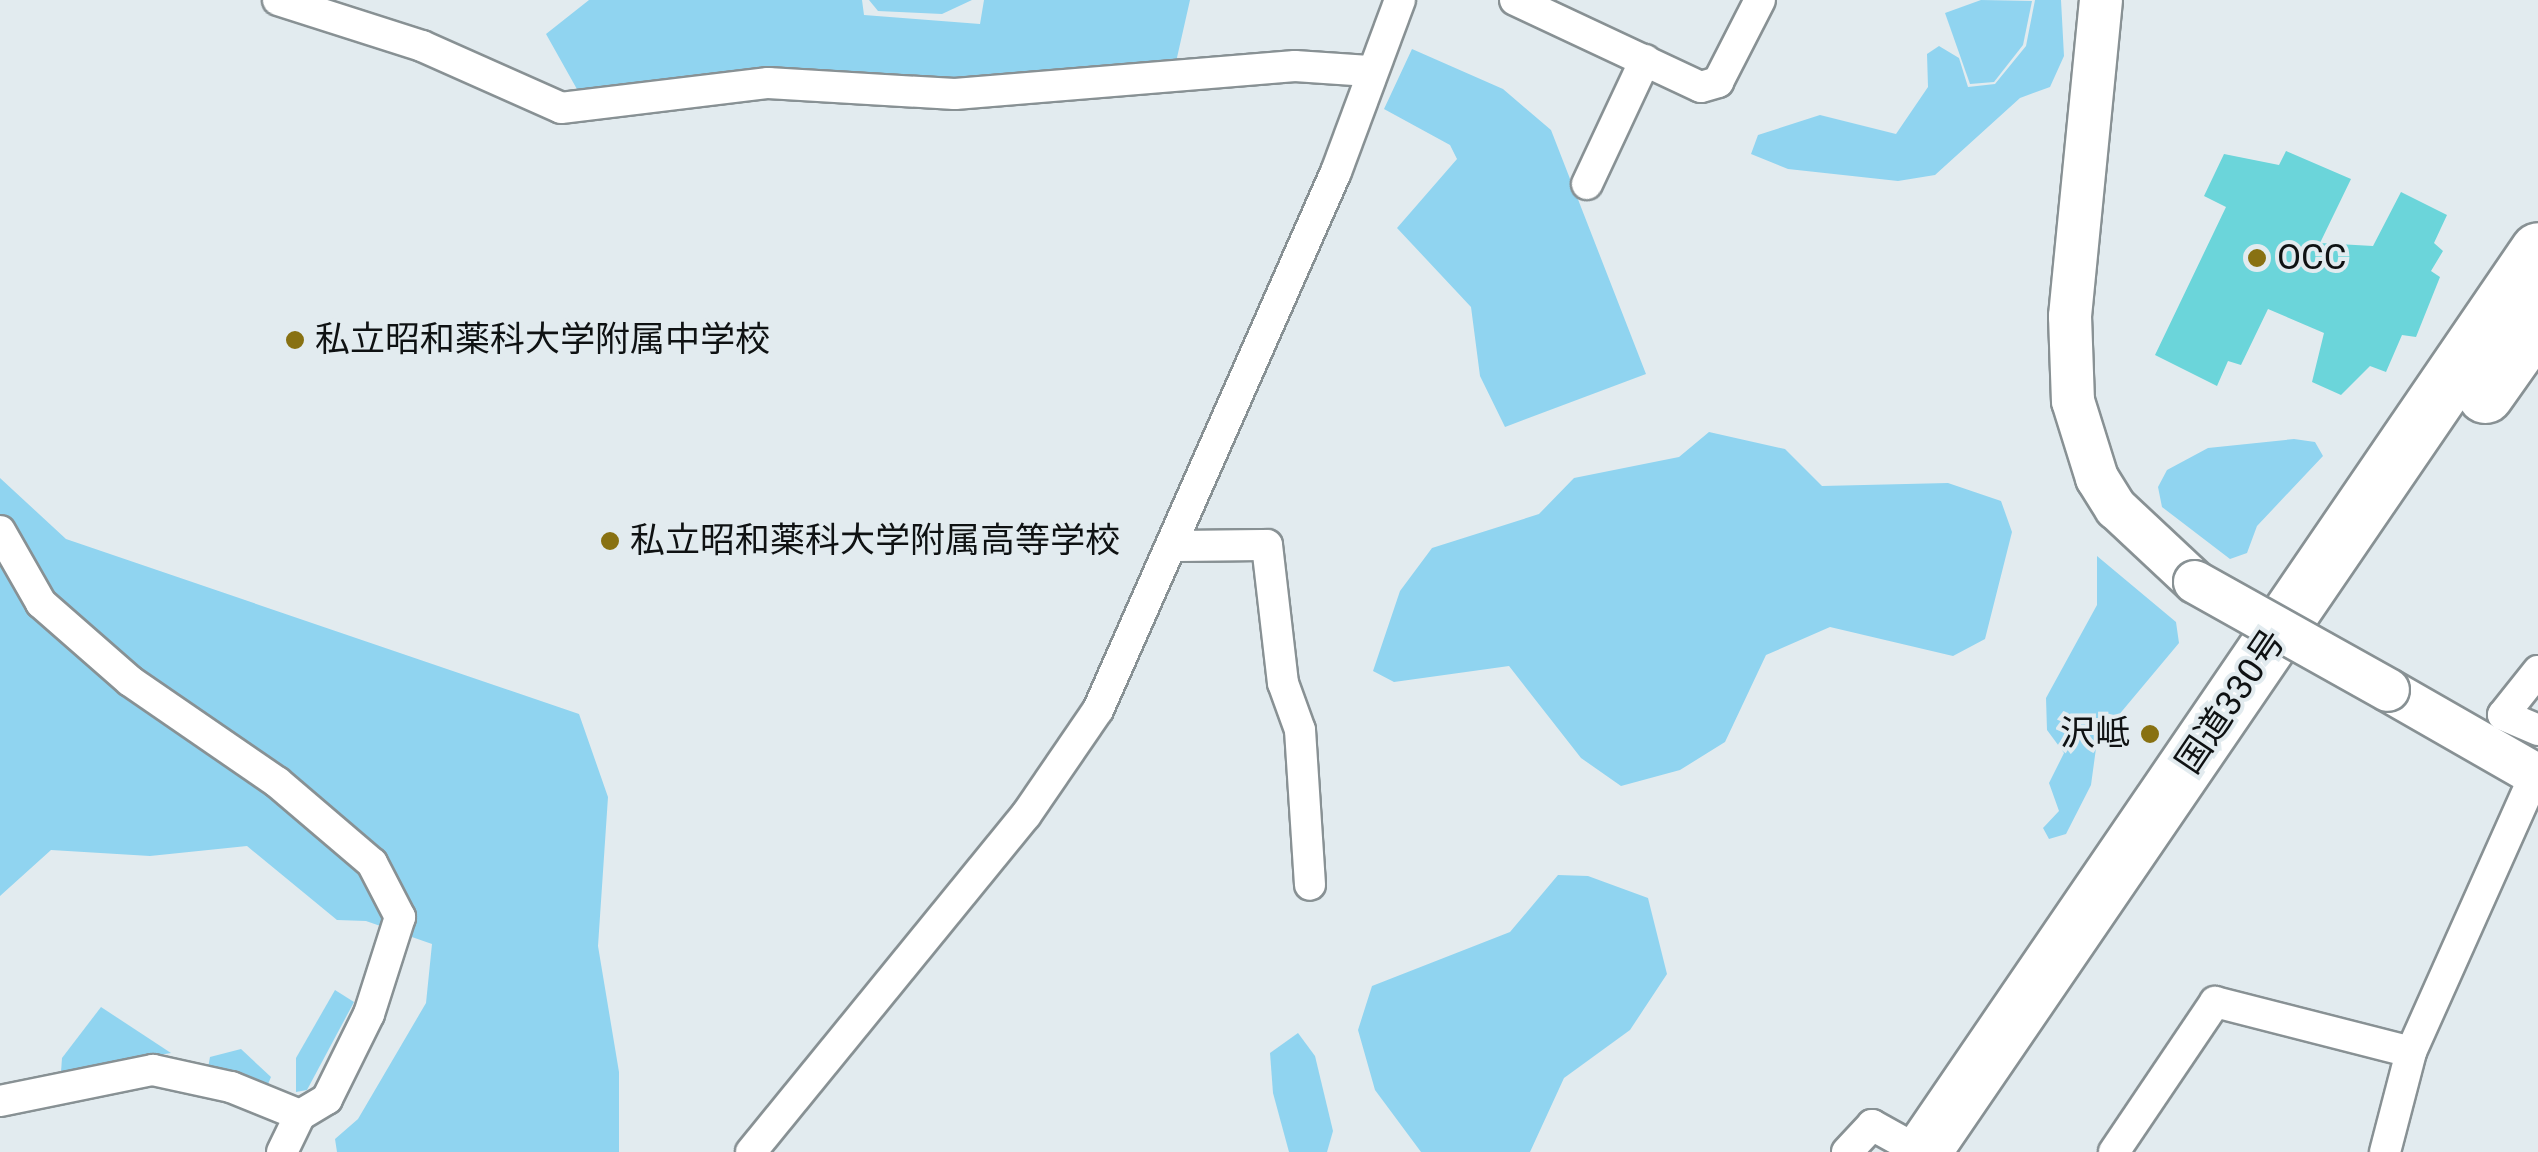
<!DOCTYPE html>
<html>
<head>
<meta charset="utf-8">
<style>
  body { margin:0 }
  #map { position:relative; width:2538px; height:1152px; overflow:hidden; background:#e2ebef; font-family:Roboto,"Noto Sans JP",sans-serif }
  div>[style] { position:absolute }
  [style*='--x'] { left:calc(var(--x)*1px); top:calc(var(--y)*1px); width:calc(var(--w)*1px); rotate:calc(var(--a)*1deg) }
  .green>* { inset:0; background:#90d4f0 }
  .building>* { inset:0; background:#6bd5da }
  .roads { filter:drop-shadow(2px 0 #889194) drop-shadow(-2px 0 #889194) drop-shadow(0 2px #889194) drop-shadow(0 -2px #889194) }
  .street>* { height:30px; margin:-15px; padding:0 15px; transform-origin:15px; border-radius:15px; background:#fff }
  .secondary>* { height:42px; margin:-21px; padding:0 21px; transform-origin:21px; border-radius:21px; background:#fff }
  .highway>* { height:55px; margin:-27.5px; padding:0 27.5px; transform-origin:27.5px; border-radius:27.5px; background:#fff }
  .bridges { filter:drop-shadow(2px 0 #889194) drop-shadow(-2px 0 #889194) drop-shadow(0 2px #889194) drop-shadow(0 -2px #889194) }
  .secondary-bridge>* { height:42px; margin:-21px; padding:0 21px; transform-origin:21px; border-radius:21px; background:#fff }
  .dots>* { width:28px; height:28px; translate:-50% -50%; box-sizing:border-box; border:5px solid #e2ebef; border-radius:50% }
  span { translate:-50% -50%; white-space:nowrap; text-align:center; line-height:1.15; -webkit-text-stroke:8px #e2ebef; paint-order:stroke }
  .poi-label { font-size:35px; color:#0f1213 }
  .left { translate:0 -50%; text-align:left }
  .right { translate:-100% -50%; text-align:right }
  .street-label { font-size:35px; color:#0f1213 }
</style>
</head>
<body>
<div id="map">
  <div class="green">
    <i style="clip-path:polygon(589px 0,862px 0,864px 15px,980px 24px,984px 0,1190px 0,1176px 62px,1065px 79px,578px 91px,546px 34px)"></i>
    <i style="clip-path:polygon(869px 0,972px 0,942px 14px,878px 11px)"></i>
    <i style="clip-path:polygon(1981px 0,2032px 1px,2023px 45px,1994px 82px,1970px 84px,1945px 13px)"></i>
    <i style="clip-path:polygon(2035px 0,2061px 0,2064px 56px,2050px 87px,2020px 98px,1935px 175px,1898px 181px,1788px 169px,1751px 154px,1758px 135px,1820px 115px,1896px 134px,1928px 87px,1927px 54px,1939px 46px,1959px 58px,1968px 87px,1995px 84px,2026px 46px)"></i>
    <i style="clip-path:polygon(1412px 49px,1503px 89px,1551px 130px,1646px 374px,1505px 427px,1480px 376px,1471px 307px,1397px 228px,1457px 159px,1450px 145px,1384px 109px)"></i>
    <i style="clip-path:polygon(1709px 432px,1785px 449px,1822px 486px,1948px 483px,2001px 501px,2012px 532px,1985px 639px,1953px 656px,1830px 627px,1766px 655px,1725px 742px,1680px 770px,1621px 786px,1581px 758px,1509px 666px,1394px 682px,1373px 671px,1400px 591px,1432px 548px,1539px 514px,1574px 478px,1679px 457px)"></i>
    <i style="clip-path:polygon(2294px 439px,2315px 442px,2323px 456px,2257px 526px,2247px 553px,2230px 559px,2162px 507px,2158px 487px,2167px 470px,2208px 448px)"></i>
    <i style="clip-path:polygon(0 478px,66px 539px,579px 714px,608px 797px,598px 946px,619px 1072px,619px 1152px,337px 1152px,335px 1139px,358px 1119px,426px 1003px,432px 944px,366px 921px,337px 920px,247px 846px,150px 856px,51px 850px,0 896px)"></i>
    <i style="clip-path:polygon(2097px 556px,2176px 622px,2179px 643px,2097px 741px,2091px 785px,2066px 834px,2049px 839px,2043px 828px,2059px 811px,2049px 783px,2064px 753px,2047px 730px,2046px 698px,2097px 605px)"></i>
    <i style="clip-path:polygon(1558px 875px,1588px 876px,1648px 898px,1667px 974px,1630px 1030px,1564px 1078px,1530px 1152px,1421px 1152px,1375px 1090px,1358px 1030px,1372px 986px,1510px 932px)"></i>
    <i style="clip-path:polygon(335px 990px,354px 1002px,307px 1090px,296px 1092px,296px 1058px)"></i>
    <i style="clip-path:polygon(101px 1007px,171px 1053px,61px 1072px,62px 1058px)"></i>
    <i style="clip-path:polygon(1298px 1033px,1315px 1056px,1333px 1131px,1327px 1152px,1289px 1152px,1273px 1093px,1270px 1053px)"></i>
    <i style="clip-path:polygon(241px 1049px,271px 1077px,268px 1084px,208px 1068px,210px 1057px)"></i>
  </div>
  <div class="building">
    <i style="clip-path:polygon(2286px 151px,2351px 179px,2320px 243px,2373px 246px,2401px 192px,2447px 215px,2434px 243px,2443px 251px,2431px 271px,2440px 277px,2416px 337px,2402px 335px,2386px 372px,2370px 366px,2341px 395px,2312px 382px,2324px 333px,2268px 309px,2241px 365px,2228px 361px,2217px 386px,2155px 355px,2226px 207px,2204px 196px,2224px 154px,2279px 165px)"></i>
  </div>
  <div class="roads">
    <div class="street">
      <i style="--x:278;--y:0;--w:151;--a:17.7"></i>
      <i style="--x:422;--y:46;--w:152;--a:24"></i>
      <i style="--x:561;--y:108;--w:209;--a:-6.9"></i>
      <i style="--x:768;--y:83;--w:187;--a:3.4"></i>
      <i style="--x:955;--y:94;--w:341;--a:-4.7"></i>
      <i style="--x:1295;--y:66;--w:74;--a:3.9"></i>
      <i style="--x:1515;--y:0;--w:205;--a:25.1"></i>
      <i style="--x:1701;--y:87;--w:18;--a:-16"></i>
      <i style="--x:1718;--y:82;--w:92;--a:-62.9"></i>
      <i style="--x:1587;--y:184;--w:137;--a:-64.9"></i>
      <i style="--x:0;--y:531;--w:83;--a:60.3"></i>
      <i style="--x:41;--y:603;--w:118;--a:41.2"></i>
      <i style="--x:130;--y:681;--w:178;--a:34.5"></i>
      <i style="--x:277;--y:782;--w:125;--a:40.5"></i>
      <i style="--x:372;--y:863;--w:61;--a:62.6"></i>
      <i style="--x:400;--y:917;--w:102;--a:107.7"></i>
      <i style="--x:369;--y:1014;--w:95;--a:116.3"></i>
      <i style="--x:327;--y:1099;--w:31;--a:149"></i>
      <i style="--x:300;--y:1115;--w:41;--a:115.9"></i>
      <i style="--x:1174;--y:546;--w:93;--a:-0.6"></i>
      <i style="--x:1267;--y:545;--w:139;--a:83.4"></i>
      <i style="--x:1283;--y:683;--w:50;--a:70.1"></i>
      <i style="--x:1300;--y:730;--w:155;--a:86.3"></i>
      <i style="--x:2538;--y:671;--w:56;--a:128.5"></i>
      <i style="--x:2503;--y:715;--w:38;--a:23"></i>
      <i style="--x:0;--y:1101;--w:156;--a:-11.5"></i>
      <i style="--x:153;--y:1070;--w:80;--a:12.3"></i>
      <i style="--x:231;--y:1087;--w:74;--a:22.1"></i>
      <i style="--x:751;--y:1152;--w:435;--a:-50.8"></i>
      <i style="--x:1026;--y:815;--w:127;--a:-55.6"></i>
      <i style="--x:1098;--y:710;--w:588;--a:-66.14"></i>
      <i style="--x:1336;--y:172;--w:184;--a:-69.6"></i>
      <i style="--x:1847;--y:1152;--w:37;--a:-47"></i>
      <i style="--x:1872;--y:1125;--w:56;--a:28.9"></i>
      <i style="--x:2114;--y:1152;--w:181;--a:-56"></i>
      <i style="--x:2215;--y:1002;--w:202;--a:14.3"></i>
      <i style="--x:2385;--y:1152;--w:103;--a:-75.4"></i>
      <i style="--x:2411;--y:1052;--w:303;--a:-65.9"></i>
    </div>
    <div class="secondary">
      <i style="--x:2101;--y:0;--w:318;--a:95.6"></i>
      <i style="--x:2070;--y:316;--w:85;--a:88"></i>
      <i style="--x:2073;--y:401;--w:81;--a:72.7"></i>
      <i style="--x:2097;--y:478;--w:36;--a:58"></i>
      <i style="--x:2116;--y:508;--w:108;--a:43.1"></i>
      <i style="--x:2388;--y:690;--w:173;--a:29.8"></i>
    </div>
    <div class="highway">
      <i style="--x:2485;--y:395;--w:92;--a:-54.8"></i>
      <i style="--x:1922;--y:1152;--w:1092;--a:-55.67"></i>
    </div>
  </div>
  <div class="bridges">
    <div class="secondary-bridge">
      <i style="--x:2195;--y:582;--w:221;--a:29.2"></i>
    </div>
  </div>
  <div class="dots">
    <i style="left:2257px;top:258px;background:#887112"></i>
    <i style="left:295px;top:340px;background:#887112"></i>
    <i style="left:610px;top:541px;background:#887112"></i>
    <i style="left:2150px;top:734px;background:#887112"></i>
  </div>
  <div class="poi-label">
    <span class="left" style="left:2277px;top:258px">OCC</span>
    <span class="left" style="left:315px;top:340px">私立昭和薬科大学附属中学校</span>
    <span class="left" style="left:630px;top:541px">私立昭和薬科大学附属高等学校</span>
    <span class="right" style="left:2130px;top:734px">沢岻</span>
  </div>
  <div class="street-label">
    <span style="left:2231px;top:702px;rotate:-56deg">国道330号</span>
  </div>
</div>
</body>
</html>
